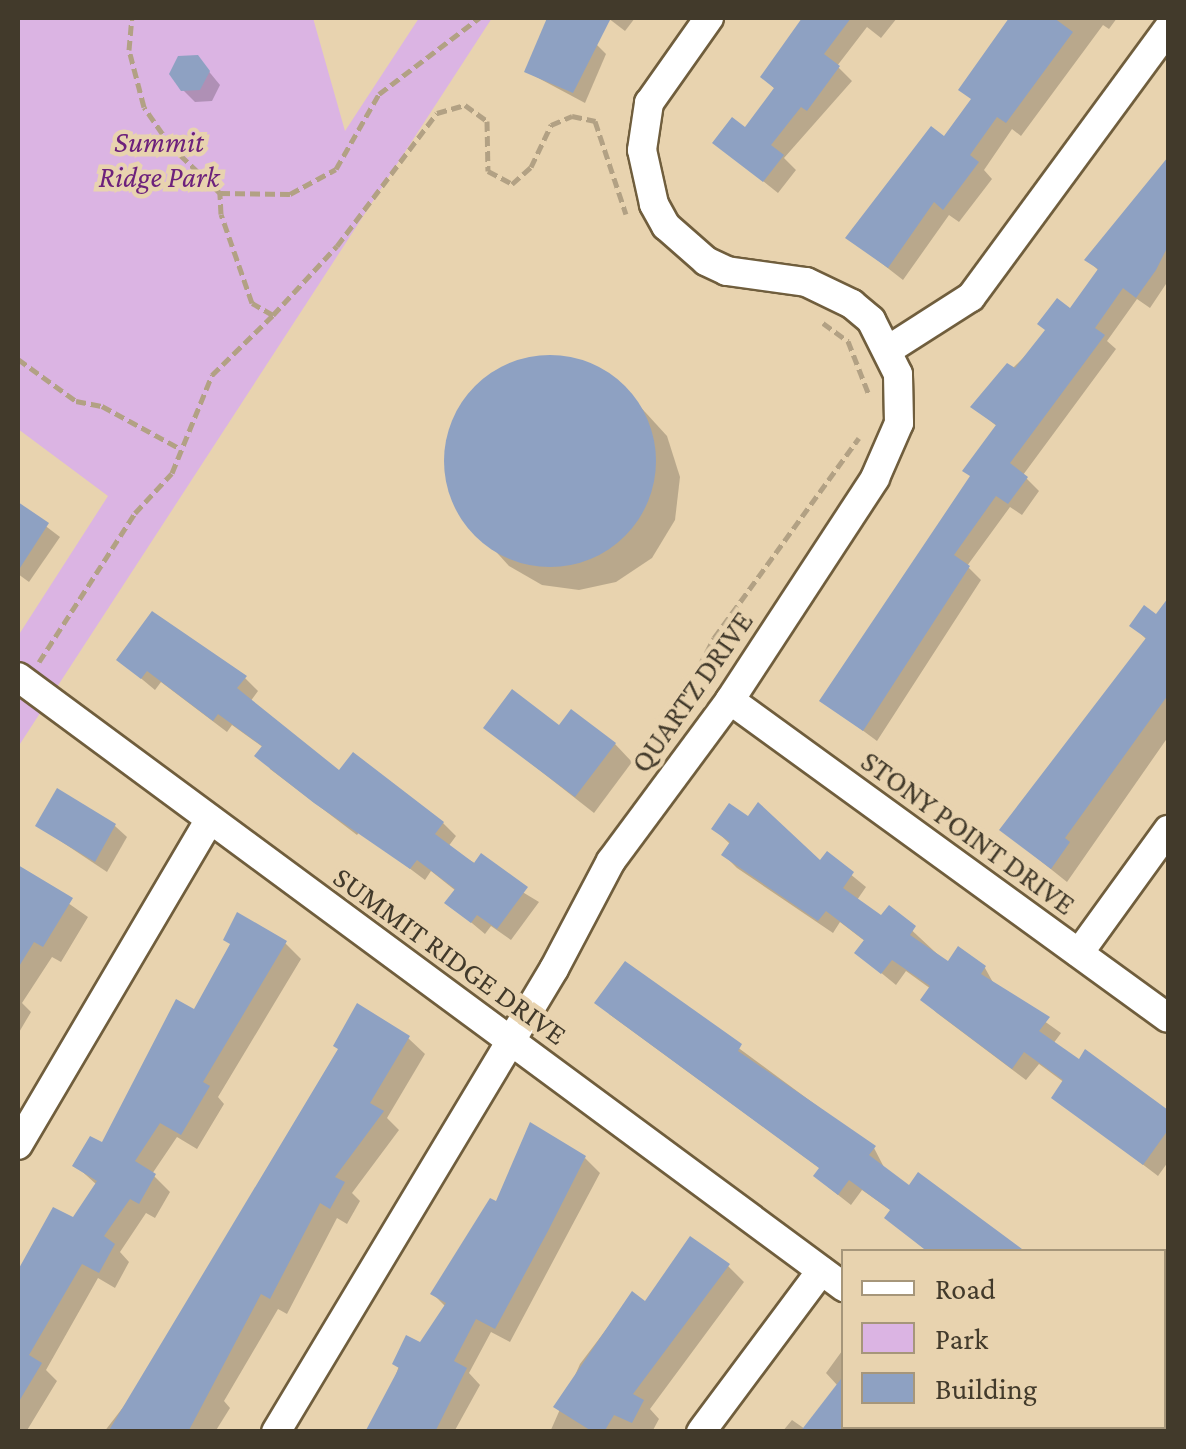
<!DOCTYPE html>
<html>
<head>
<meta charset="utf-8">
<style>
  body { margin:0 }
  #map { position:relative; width:1186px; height:1449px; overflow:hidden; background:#e8d3af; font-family:"Crimson Pro",serif }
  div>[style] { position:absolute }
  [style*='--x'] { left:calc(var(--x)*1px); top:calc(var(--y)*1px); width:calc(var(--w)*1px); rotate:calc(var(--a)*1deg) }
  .green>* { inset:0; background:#dbb4e3 }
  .shadow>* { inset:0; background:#0003 }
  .building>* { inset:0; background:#8ea1c2 }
  .round { border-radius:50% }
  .path>* { height:5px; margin-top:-2.5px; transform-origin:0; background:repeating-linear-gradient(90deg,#b2a184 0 10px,transparent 0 15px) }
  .roads { filter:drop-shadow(2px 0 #705e3d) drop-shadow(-2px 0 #705e3d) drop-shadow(0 2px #705e3d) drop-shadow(0 -2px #705e3d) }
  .street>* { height:28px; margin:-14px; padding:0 14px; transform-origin:14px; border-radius:14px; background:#fff }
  span { translate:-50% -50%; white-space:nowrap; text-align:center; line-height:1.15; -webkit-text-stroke:9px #e8d3af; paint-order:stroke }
  .park-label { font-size:30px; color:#6d217c; font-style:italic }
  .street-label { font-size:30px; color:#423a2b }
  .frame { position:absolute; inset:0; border:20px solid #423a2b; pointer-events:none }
  .legend { position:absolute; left:841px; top:1249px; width:325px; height:180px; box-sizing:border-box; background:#e8d3af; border:2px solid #a6967a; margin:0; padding:12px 18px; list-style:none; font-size:30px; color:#423a2b }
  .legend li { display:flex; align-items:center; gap:20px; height:50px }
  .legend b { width:50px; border:2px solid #a6967a }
</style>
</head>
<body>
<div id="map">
  <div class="green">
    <i style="clip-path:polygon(18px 18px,313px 18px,345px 131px,419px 18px,492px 18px,18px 747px,18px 636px,108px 496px,18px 429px)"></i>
  </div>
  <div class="shadow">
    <i style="clip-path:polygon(608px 18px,635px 18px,625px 31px)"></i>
    <i style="clip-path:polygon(810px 18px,897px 18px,881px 38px,867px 27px,837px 66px,852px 81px,784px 158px,796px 170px,778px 193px,715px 143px,745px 131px,776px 90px,763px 77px)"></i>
    <i style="clip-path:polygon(1013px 18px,1117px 18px,1109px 29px,1103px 25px,1021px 136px,1012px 129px,984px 170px,992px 179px,959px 222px,949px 215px,903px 280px,848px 237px,945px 140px,973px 100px,962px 89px)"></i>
    <i style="clip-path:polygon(594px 42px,606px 54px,585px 103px,527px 72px)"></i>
    <i style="clip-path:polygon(197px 57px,220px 85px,212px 101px,195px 102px,183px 90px)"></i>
    <i style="clip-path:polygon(1158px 175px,1168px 183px,1168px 281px,1150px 308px,1137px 299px,1107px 341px,1116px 349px,1023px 475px,1039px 491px,1022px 515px,1010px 507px,967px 566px,981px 580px,877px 741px,823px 701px,973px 478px,998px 427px,973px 407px,1070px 312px,1099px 271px,1088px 260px)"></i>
    <i style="clip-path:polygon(535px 357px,577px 359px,614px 378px,667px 436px,680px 477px,675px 520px,652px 558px,616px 582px,579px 590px,542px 585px,509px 566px,459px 511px,447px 475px,449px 435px,466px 398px,497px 370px)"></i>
    <i style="clip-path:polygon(18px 505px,60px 537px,29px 582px,18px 574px)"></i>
    <i style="clip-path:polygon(1168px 602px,1168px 737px,1067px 882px,1002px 830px,1147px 640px,1132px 625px,1156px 618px)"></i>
    <i style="clip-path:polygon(119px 660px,245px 678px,258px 691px,250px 702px,340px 774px,443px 823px,456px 836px,448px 847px,539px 902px,511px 940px,491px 926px,485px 934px,448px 903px,456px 891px,431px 871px,425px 880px,360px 831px,357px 835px,270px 769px,264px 748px,232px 725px,227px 732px,161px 682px,155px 690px)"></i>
    <i style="clip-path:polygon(486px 728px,560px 728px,615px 744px,632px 762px,594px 813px)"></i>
    <i style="clip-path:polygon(38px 826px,115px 826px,127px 837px,107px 872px)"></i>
    <i style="clip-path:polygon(714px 829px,821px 864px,827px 855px,866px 887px,857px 900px,882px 919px,889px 909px,949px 965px,985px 968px,995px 986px,1061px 1033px,1053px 1044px,1079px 1062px,1086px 1053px,1168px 1111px,1168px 1162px,1158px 1176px,1054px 1097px,1065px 1083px,1039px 1064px,1026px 1080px,937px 1013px,923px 1000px,931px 989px,906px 971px,896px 985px,857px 953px,866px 942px,840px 922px,833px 933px,737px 868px,724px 855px,731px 845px)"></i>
    <i style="clip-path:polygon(18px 868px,88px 917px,61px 962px,52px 957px,22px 1003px,31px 1012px,18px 1034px)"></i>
    <i style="clip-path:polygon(285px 943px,301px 959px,218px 1097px,224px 1104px,197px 1149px,177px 1137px,152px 1174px,170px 1192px,155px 1218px,146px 1213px,120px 1252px,129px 1262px,115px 1288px,98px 1278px,46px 1370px,57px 1381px,26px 1432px,18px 1432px,18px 1273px,54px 1210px,74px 1221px,97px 1185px,76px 1166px,103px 1145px,196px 1013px)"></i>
    <i style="clip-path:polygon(626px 965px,874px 1148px,928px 1252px,887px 1218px,892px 1211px,862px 1190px,851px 1205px,828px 1187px,821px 1169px,609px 1014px)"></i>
    <i style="clip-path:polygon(408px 1038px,425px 1054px,387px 1118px,399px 1130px,352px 1193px,360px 1201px,347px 1224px,337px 1218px,287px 1314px,278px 1309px,224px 1401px,230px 1408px,215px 1432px,104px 1432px)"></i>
    <i style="clip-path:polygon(585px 1158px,600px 1173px,510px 1342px,491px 1332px,469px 1373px,480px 1385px,454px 1432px,368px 1432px,390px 1392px,408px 1339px,420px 1346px,446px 1307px,433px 1294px)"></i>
    <i style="clip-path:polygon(728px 1266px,744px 1282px,650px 1409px,659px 1419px,652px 1432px,550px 1432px,580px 1364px,633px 1294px,646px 1304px)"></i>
    <i style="clip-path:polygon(842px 1351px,844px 1426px,900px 1426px,896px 1432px,782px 1432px,792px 1420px,805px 1429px,838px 1386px,826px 1373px)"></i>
    <i style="clip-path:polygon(1164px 1377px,1168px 1381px,1168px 1431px,1163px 1426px)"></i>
  </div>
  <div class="building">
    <i style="clip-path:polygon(547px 18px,611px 18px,573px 93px,524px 72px)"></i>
    <i style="clip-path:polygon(802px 18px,851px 18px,824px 54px,840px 66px,807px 111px,801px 107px,771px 145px,784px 155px,763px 182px,712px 143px,732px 117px,745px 127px,774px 88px,760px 77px)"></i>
    <i style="clip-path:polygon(1009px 18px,1054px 18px,1073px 32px,1006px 123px,997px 117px,970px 155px,979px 162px,943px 210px,934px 202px,888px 268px,845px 238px,931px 126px,944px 136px,971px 99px,958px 90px)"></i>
    <i style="clip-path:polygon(198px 55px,210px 71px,200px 90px,181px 91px,169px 74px,178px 56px)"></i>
    <i style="clip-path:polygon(1168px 157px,1168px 246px,1156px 270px,1136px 298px,1123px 288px,1095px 328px,1105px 335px,1010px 463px,1028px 477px,1008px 504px,996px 496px,954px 555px,970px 566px,863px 731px,819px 701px,970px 476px,962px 471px,996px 425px,970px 407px,1007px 363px,1015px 368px,1045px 330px,1037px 324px,1057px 298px,1070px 308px,1098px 269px,1084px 260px)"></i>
    <i class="round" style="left:444px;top:355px;width:212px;height:212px"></i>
    <i style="clip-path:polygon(18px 502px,49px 523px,18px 571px)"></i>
    <i style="clip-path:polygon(1168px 598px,1168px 695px,1065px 838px,1070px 842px,1051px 869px,999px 830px,1146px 638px,1129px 626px,1144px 605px,1156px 614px)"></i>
    <i style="clip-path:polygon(152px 611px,247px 676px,237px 688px,339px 770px,353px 752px,444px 822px,435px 834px,474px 863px,481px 853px,528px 887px,497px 929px,477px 915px,471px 923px,444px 903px,455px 889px,417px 860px,410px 869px,314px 803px,254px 756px,262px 746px,218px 714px,213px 721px,147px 671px,141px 679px,116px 660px)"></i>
    <i style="clip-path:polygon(512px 689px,559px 725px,571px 709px,616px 743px,575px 797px,483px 728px)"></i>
    <i style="clip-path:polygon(57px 788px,116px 824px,95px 862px,35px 826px)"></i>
    <i style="clip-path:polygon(758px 802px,820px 860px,827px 851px,854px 872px,843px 888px,881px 915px,889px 905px,916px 926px,910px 935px,948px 961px,958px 946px,986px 966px,981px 974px,1050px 1017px,1039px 1031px,1079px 1059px,1085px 1049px,1168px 1110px,1168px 1130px,1143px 1165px,1051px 1098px,1063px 1080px,1024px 1052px,1012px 1069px,920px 1000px,930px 986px,892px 960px,881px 974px,854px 953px,864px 940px,826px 911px,818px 921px,721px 855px,730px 842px,711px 829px,729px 803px,748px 816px)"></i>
    <i style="clip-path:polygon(18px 865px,73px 898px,43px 947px,34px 942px,18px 968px)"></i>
    <i style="clip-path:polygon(237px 912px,287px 941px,203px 1082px,210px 1086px,181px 1135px,160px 1123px,135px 1161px,156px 1174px,139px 1204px,130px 1199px,104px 1236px,115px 1244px,99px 1273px,82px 1264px,29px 1355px,42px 1363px,18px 1403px,18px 1270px,53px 1207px,73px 1217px,97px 1181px,72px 1166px,90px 1136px,102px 1142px,176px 999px,194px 1009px,230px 944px,223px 940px)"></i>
    <i style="clip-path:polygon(625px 961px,742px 1044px,738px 1051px,876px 1146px,869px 1155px,909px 1185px,918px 1172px,1026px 1252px,928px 1252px,884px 1218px,890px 1210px,849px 1180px,838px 1195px,813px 1176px,819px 1168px,594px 1003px)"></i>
    <i style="clip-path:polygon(357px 1003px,410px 1036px,370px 1103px,384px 1111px,335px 1177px,345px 1182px,330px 1209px,320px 1203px,270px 1299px,261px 1294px,188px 1432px,108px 1432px,338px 1049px,333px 1046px)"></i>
    <i style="clip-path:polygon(530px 1122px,586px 1156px,548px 1231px,495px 1329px,476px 1319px,454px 1361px,467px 1368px,435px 1432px,365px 1432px,399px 1368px,392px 1364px,406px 1335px,420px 1342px,446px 1303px,430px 1294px,490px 1198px,496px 1201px)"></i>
    <i style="clip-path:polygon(690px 1236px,730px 1264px,633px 1394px,644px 1400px,632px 1423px,614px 1415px,604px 1432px,593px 1432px,553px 1407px,632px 1291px,645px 1301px)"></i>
    <i style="clip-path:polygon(844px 1375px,844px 1432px,800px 1432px)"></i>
  </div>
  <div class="path">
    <i style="--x:220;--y:193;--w:70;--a:0.8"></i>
    <i style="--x:290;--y:194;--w:52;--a:-28.5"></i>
    <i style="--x:336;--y:169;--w:86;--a:-60.2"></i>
    <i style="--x:379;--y:94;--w:126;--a:-37.2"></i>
    <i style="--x:273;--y:315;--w:94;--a:-47.2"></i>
    <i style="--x:337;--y:246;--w:166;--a:-53.1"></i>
    <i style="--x:437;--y:113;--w:29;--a:-16"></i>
    <i style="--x:465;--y:105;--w:27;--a:36"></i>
    <i style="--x:487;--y:121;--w:50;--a:88.9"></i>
    <i style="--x:488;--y:171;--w:27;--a:28"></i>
    <i style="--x:512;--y:184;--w:25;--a:-42"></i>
    <i style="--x:531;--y:167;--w:47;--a:-64.5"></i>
    <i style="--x:551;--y:125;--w:23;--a:-23"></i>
    <i style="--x:572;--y:116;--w:24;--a:12"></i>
    <i style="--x:595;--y:121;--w:98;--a:71.6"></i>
    <i style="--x:823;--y:323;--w:31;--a:36"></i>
    <i style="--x:848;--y:341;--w:58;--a:68.7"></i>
    <i style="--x:18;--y:359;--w:72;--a:35.9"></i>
    <i style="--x:76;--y:401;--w:26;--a:11"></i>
    <i style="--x:102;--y:406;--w:90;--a:28.6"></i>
    <i style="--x:39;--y:662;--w:177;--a:-57.2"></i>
    <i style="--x:135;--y:513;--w:54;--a:-47.2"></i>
    <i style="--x:172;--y:473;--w:106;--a:-67.8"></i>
    <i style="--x:212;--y:375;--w:86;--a:-44.5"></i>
    <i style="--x:273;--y:315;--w:24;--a:-150"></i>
    <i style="--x:252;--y:303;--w:94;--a:-109.2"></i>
    <i style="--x:221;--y:214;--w:21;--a:-93"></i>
    <i style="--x:220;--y:193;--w:68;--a:-136.2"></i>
    <i style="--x:171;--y:146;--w:47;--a:-124.7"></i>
    <i style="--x:144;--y:107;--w:59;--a:-104.7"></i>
    <i style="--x:129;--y:50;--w:32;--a:-85"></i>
    <i style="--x:650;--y:759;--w:137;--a:-62.1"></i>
    <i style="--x:714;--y:638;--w:247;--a:-54.1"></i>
  </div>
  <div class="roads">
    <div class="street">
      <i style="--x:888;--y:350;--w:98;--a:-32.6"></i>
      <i style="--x:971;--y:297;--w:333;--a:-53.7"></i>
      <i style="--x:18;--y:677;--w:1027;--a:36.45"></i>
      <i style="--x:730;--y:700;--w:541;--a:35.98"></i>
      <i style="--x:1079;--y:953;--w:152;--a:-54.1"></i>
      <i style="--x:18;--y:1145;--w:378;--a:-59.5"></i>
      <i style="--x:1031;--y:1426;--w:9;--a:41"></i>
      <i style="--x:276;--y:1432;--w:540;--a:-59.02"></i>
      <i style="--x:554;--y:969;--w:122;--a:-62.2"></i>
      <i style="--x:611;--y:861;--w:200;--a:-53.5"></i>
      <i style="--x:730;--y:700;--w:265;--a:-56.8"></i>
      <i style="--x:875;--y:478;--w:60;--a:-66.4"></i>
      <i style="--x:899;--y:423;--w:49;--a:-91.2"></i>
      <i style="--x:898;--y:374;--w:60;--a:-116.6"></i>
      <i style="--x:871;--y:320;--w:25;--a:-140"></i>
      <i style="--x:852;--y:304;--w:51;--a:-154.4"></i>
      <i style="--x:806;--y:282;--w:80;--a:-172.1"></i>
      <i style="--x:727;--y:271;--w:23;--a:-155"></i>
      <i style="--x:706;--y:261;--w:53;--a:-138.8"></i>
      <i style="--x:666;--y:226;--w:25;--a:-119"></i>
      <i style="--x:654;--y:204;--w:55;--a:-102.5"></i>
      <i style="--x:642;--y:150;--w:48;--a:-81.5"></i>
      <i style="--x:649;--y:103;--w:104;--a:-54.8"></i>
      <i style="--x:701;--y:1432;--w:201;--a:-53.3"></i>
    </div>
  </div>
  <div class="park-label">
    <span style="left:159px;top:159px">Summit<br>Ridge Park</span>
  </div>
  <div class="street-label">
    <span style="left:692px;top:692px;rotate:-55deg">QUARTZ DRIVE</span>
    <span style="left:968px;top:833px;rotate:36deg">STONY POINT DRIVE</span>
    <span style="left:450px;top:956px;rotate:36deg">SUMMIT RIDGE DRIVE</span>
  </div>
  <div class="frame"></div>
  <ul class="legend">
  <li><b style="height:12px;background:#fff"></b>Road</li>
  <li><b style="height:28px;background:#dbb4e3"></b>Park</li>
  <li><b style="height:28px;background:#8ea1c2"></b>Building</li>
  </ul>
</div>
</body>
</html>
